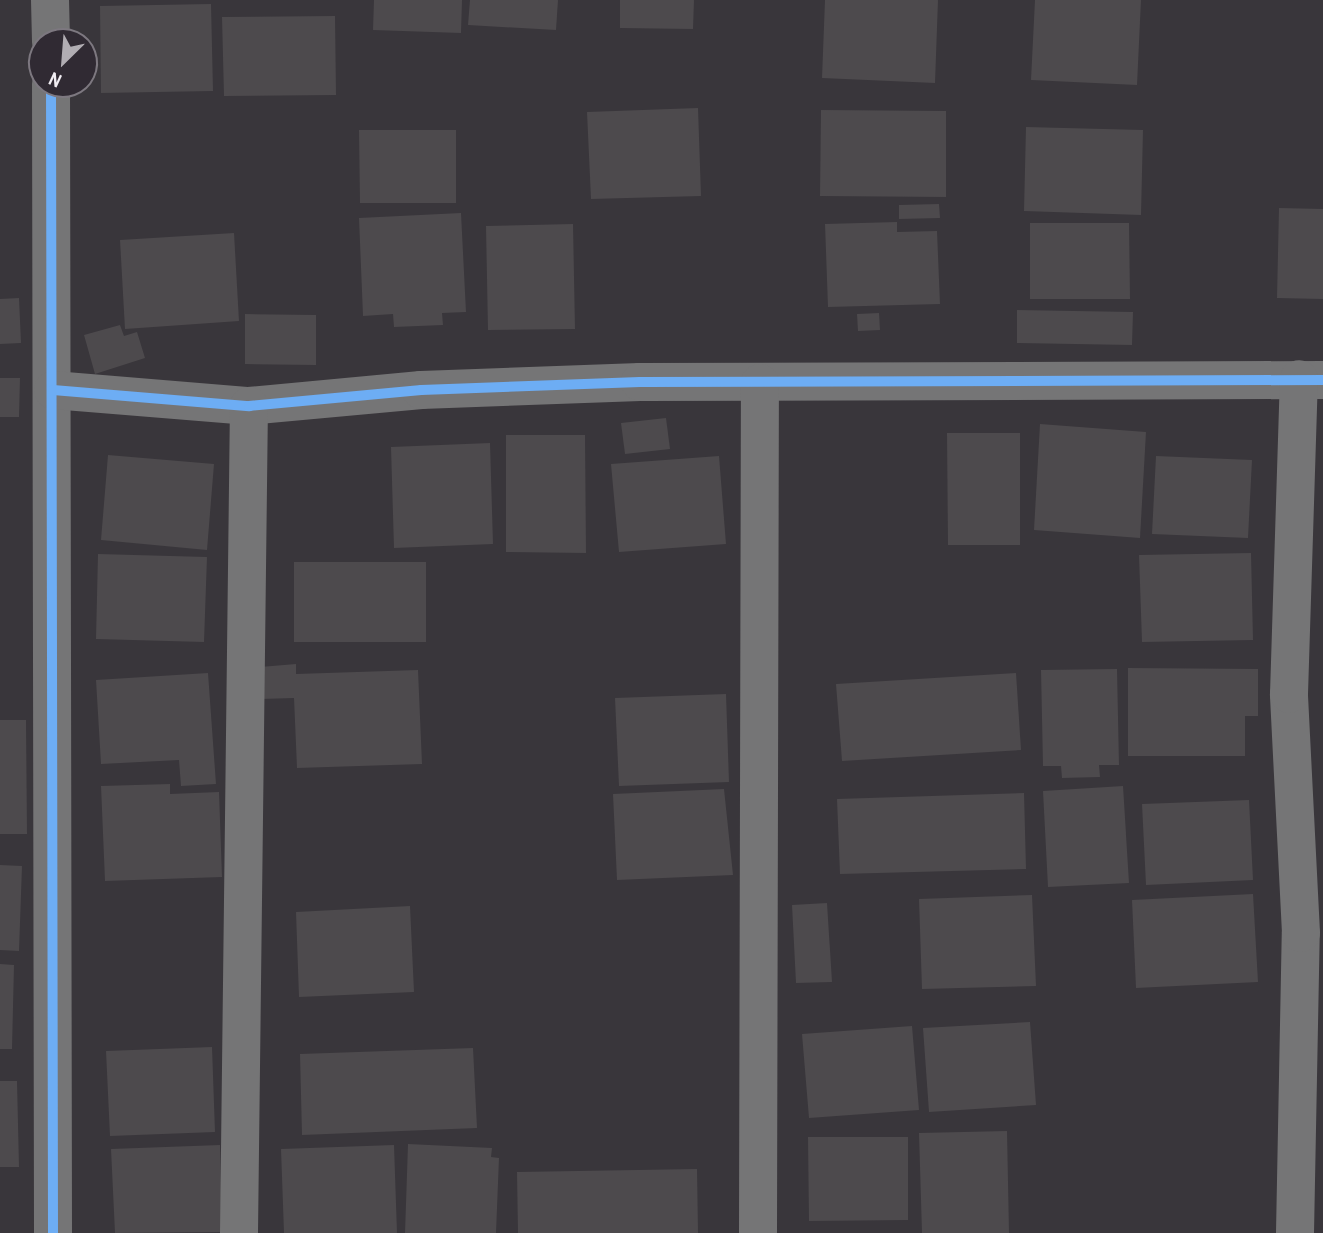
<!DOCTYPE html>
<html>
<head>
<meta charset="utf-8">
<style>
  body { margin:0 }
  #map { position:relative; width:1323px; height:1233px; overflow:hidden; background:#39363b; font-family:"Archivo Narrow",sans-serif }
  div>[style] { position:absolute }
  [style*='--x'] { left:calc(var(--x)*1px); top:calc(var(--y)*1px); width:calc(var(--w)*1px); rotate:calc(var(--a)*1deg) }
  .building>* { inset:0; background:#4d4a4d }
  .street>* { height:38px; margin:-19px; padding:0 19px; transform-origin:19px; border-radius:19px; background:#757576 }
  .cycleway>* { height:10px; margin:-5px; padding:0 5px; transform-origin:5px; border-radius:5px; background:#6dadf4 }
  span { translate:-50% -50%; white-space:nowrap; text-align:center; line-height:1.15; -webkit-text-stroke:6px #302a33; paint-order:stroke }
  .north { position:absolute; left:28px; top:28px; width:70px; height:70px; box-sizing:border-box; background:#302a33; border:2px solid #7d7880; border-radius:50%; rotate:205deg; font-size:19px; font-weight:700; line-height:28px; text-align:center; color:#f1edf3 }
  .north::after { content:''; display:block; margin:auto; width:24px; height:32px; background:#b1adb3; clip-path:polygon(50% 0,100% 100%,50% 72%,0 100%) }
</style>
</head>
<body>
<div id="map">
  <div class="building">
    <i style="clip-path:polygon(374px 0,462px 0,461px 33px,373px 30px)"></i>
    <i style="clip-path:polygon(470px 0,558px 0,556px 30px,468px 25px)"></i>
    <i style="clip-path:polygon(620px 0,694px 0,693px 29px,620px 28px)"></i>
    <i style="clip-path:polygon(825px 0,938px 0,935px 83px,822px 78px)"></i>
    <i style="clip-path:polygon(1035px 0,1141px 0,1137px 85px,1031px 80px)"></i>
    <i style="clip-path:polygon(211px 4px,213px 91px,101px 93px,100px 6px)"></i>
    <i style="clip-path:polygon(335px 16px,336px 95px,224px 96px,222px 17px)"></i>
    <i style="clip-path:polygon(698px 108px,701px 196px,591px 199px,587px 112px)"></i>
    <i style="clip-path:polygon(821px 110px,946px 111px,946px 197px,820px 196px)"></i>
    <i style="clip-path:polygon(1026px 127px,1143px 130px,1141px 215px,1024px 211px)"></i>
    <i style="clip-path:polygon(359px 130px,456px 130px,456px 203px,360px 203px)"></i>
    <i style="clip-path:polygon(939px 204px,940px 218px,899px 219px,899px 205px)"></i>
    <i style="clip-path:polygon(1279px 208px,1323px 209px,1323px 299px,1277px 298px)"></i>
    <i style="clip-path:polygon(461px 213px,466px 312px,442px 313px,443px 325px,394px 327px,393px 314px,363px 316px,359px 218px)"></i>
    <i style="clip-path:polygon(897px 222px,897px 232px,937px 231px,940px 304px,828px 307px,825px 224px)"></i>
    <i style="clip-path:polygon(1030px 223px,1129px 223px,1130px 299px,1030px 299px)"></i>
    <i style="clip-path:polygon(573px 224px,575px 329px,488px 330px,486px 226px)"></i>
    <i style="clip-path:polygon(234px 233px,239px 321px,125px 329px,120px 240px)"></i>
    <i style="clip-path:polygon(19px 298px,21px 343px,0 344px,0 299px)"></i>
    <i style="clip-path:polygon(1017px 310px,1133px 312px,1132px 345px,1017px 343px)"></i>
    <i style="clip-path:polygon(879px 313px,880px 330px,858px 331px,857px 314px)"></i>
    <i style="clip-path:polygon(245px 314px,316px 315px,316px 365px,245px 364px)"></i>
    <i style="clip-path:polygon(120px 325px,124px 336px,137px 332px,145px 358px,95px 374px,84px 335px)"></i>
    <i style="clip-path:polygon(0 378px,20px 378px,19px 417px,0 417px)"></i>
    <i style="clip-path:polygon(666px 418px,670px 449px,625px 454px,621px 423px)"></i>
    <i style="clip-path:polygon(1040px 424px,1146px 432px,1140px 538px,1034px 530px)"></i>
    <i style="clip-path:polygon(947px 433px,1020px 433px,1020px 545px,948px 545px)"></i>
    <i style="clip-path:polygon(506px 435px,585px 435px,586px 553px,506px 552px)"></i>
    <i style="clip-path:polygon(490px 443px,493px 544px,394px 548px,391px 447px)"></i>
    <i style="clip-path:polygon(108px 455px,214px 464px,207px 550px,101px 540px)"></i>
    <i style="clip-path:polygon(719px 456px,726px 544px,619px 552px,611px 464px)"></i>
    <i style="clip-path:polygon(1156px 456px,1252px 460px,1248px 538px,1152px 534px)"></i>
    <i style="clip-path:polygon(1251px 553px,1253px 640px,1142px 642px,1139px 555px)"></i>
    <i style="clip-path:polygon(98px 554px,207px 557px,204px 642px,96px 639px)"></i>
    <i style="clip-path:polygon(294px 562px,426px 562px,426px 642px,294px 642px)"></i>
    <i style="clip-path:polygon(296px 664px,296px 674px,418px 670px,422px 764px,297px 768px,294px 698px,261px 699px,260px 667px)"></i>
    <i style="clip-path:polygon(1128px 668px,1258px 669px,1258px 716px,1245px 716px,1245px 756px,1128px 756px)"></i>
    <i style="clip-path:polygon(1117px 669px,1119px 765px,1099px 765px,1100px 777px,1062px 778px,1061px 766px,1043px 766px,1041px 670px)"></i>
    <i style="clip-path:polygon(208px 673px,216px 784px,181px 786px,179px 760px,101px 764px,96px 680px)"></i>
    <i style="clip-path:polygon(1016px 673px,1021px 750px,842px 761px,836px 684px)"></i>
    <i style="clip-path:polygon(726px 694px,729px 782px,619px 786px,615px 698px)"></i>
    <i style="clip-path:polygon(0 720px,26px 720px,27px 834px,0 834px)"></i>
    <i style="clip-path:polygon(170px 784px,170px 794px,219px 792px,222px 877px,105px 881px,101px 786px)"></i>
    <i style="clip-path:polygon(1123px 786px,1129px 883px,1048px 887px,1043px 791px)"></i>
    <i style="clip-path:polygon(724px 789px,733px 875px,617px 880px,613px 794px)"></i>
    <i style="clip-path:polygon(1024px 793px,1026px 869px,840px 874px,837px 799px)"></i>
    <i style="clip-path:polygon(1249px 800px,1253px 880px,1146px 885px,1142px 804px)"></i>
    <i style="clip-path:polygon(0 865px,22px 866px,19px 951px,0 950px)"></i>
    <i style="clip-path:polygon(1253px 894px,1258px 982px,1136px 988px,1132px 900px)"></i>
    <i style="clip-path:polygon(1032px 895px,1036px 986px,922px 989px,919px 899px)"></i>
    <i style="clip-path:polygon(827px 903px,832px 982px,796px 983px,792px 905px)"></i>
    <i style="clip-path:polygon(410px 906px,414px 992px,299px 997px,296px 912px)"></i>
    <i style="clip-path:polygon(0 964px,14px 965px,12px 1049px,0 1049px)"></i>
    <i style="clip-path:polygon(1030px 1022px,1036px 1105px,929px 1112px,923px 1028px)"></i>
    <i style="clip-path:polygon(912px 1026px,919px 1110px,809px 1118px,802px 1034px)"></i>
    <i style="clip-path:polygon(212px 1047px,215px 1132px,110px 1136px,106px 1051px)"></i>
    <i style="clip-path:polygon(473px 1048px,477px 1128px,302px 1135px,300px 1054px)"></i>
    <i style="clip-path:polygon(0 1081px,17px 1081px,19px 1167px,0 1167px)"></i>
    <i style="clip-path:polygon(1007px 1131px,1009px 1233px,922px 1233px,919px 1133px)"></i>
    <i style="clip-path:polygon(808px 1137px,908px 1137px,908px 1220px,809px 1221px)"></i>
    <i style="clip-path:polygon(408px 1144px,492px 1148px,491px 1157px,499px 1158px,496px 1233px,405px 1233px)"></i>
    <i style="clip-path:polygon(220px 1145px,222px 1232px,115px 1233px,111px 1149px)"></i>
    <i style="clip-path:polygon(394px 1145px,397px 1233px,284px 1233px,281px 1149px)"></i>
    <i style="clip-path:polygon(697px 1169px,698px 1233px,518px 1233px,517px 1172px)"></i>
  </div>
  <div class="street">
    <i style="--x:50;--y:0;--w:42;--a:88.6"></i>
    <i style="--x:51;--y:84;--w:1149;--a:89.9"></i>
    <i style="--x:53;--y:390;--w:197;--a:4.7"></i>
    <i style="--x:249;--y:406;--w:173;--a:-5.3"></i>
    <i style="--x:421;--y:390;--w:219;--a:-2.1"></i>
    <i style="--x:640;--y:382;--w:683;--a:-0.17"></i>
    <i style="--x:239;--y:1233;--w:827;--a:-89.31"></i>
    <i style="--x:758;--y:1233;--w:850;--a:-89.87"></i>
    <i style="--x:1295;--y:1233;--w:300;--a:-88.9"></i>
    <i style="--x:1301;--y:933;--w:239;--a:-92.9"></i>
    <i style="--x:1289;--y:694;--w:315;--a:-88.2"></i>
  </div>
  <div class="cycleway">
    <i style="--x:51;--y:84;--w:1149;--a:89.9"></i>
    <i style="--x:53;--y:390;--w:197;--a:4.7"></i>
    <i style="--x:249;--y:406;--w:173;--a:-5.3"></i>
    <i style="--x:421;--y:390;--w:219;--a:-2.1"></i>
    <i style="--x:640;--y:382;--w:683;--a:-0.17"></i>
  </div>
  <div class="north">N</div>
</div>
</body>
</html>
